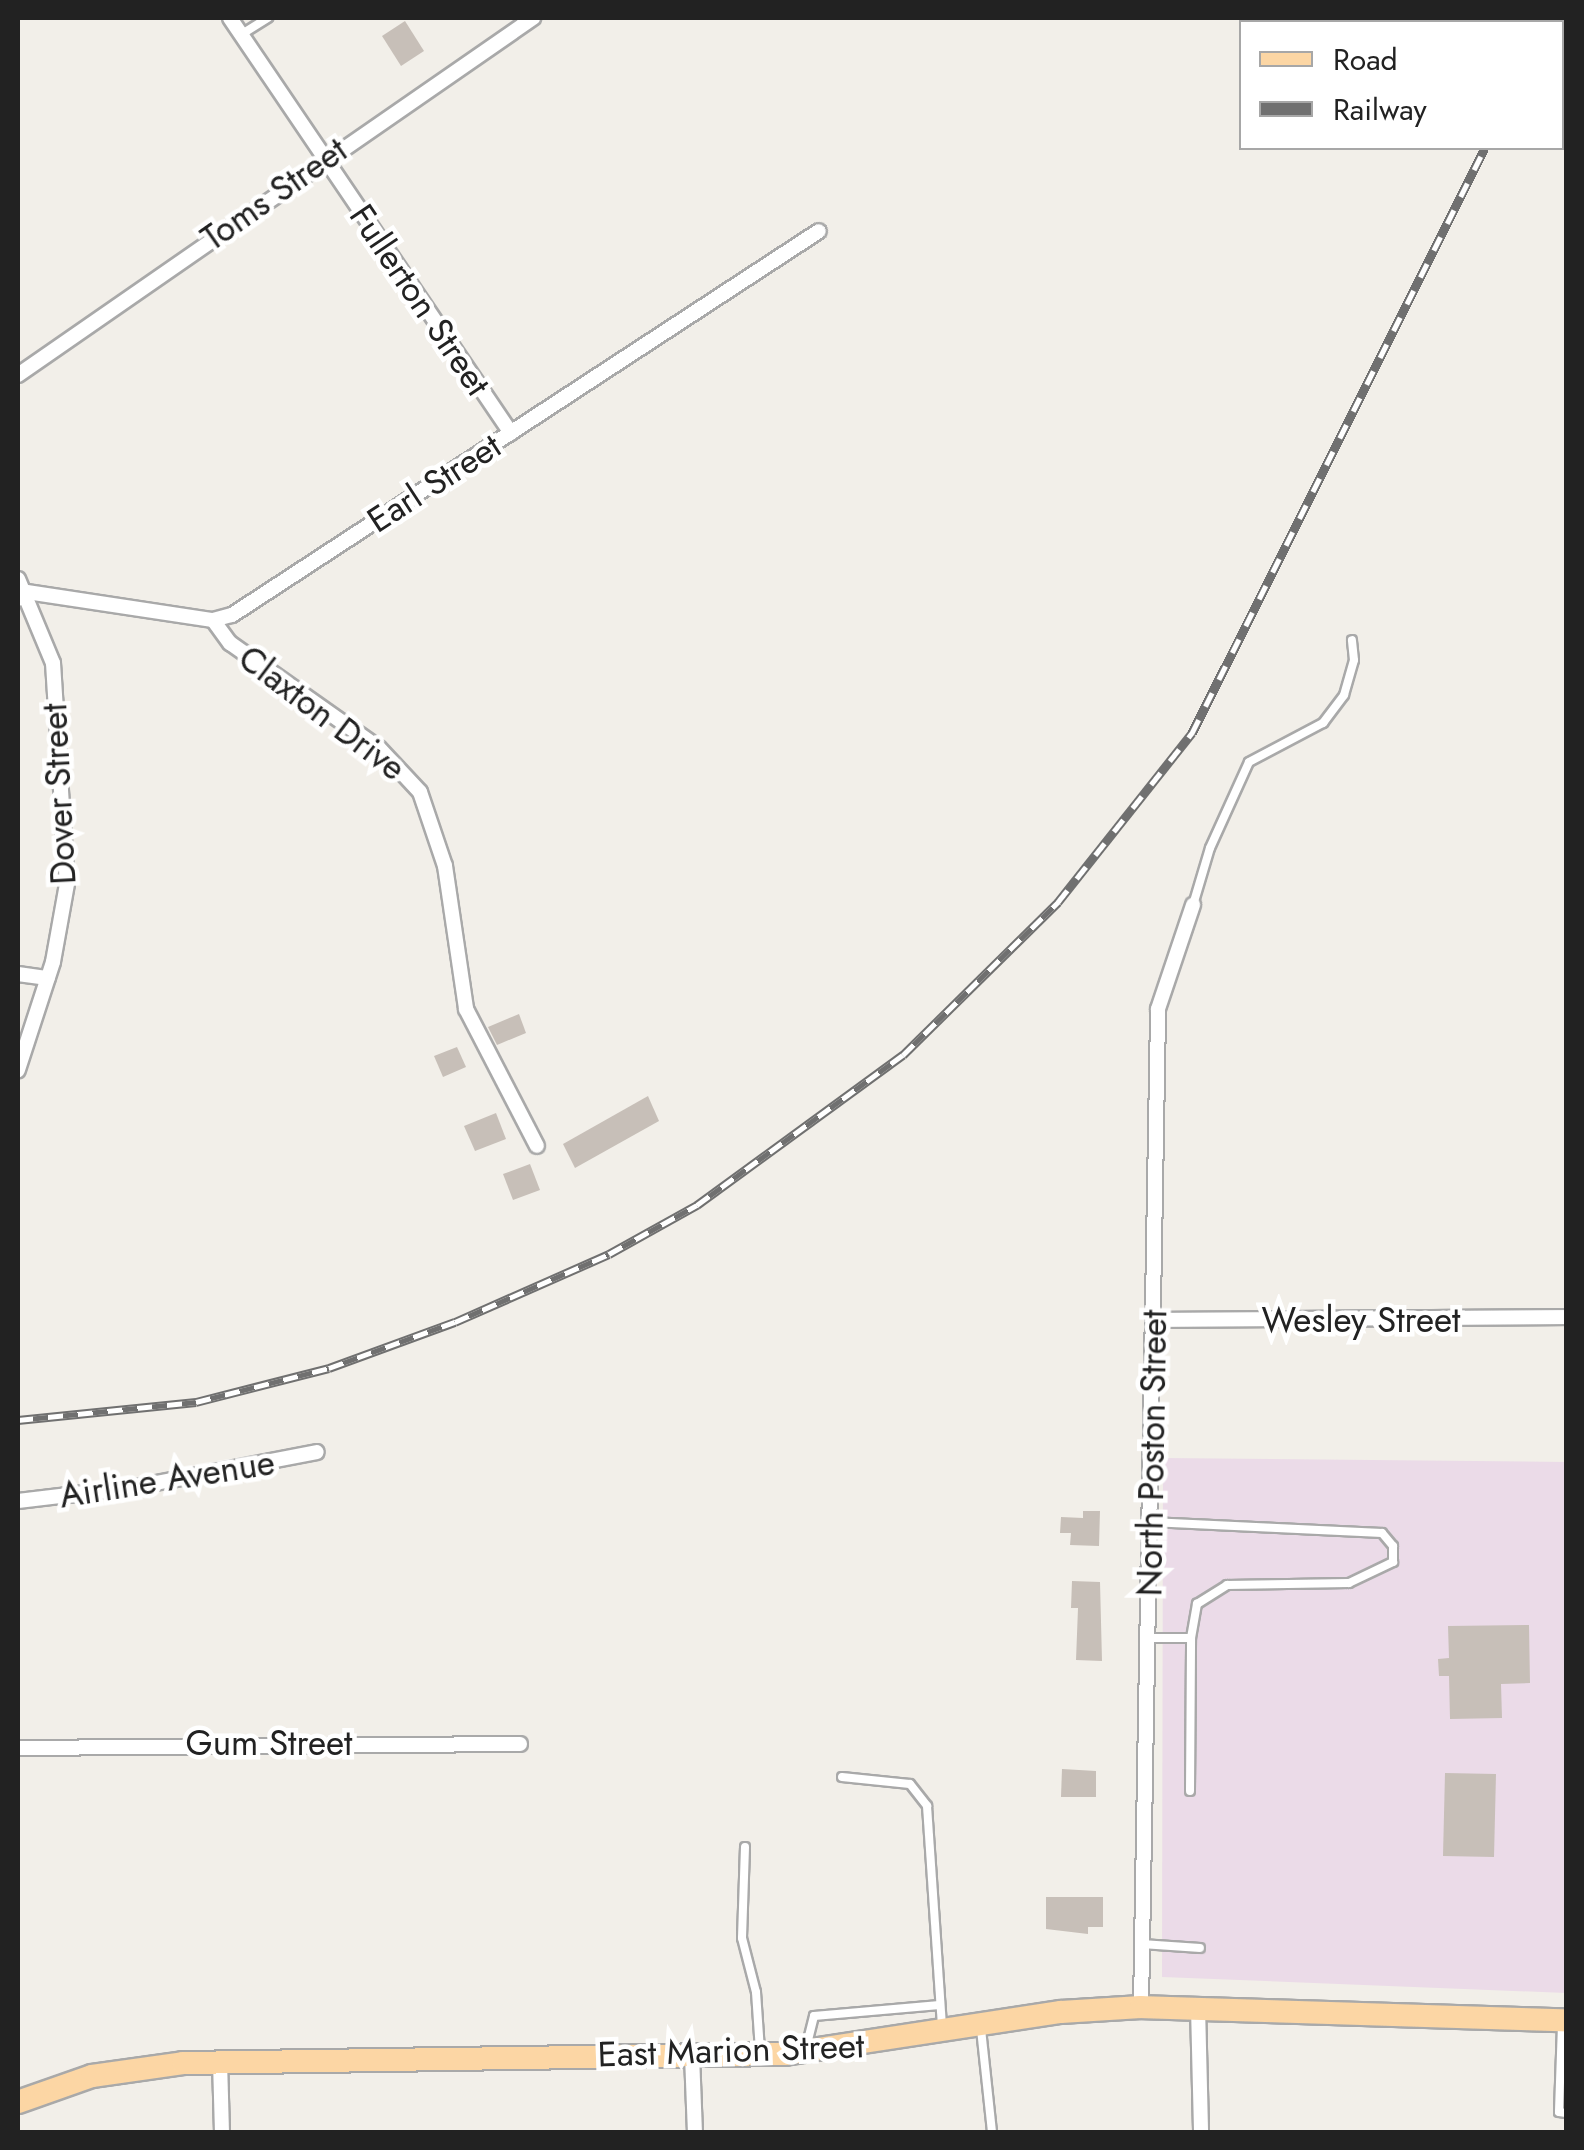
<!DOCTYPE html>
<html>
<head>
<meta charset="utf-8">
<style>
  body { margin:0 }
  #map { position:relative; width:1584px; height:2150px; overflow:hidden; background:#f2efe9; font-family:Jost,sans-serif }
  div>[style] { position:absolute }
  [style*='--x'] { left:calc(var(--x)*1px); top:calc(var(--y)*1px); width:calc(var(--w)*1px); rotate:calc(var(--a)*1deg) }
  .industrial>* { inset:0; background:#ebdbe8 }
  .building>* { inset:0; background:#c7bfb8 }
  .roads { filter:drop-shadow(2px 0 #a9a9a9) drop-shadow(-2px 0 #a9a9a9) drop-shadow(0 2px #a9a9a9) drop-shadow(0 -2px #a9a9a9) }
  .service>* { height:8px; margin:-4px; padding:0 4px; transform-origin:4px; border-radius:4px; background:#fff }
  .minor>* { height:14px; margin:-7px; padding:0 7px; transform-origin:7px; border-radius:7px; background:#fff }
  .primary>* { height:22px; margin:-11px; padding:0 11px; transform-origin:11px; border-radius:11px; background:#fcd6a4 }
  .rail>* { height:9px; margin-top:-4.5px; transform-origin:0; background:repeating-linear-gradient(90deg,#fff 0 15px,#707070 0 30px); box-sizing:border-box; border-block:2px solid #707070 }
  span { translate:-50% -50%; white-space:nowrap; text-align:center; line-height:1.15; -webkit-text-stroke:9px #fff; paint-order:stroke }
  .street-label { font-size:35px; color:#222 }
  .frame { position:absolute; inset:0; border:20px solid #222; pointer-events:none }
  .legend { position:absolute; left:1239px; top:20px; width:325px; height:130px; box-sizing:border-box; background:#fff; border:2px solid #a7a7a7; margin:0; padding:12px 18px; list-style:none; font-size:30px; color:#222 }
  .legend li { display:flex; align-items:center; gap:20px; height:50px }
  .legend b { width:50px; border:2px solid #a7a7a7 }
</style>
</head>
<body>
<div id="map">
  <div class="industrial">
    <i style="clip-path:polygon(1163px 1458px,1566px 1462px,1566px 1993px,1162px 1977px)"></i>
  </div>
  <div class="building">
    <i style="clip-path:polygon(405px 21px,424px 51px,401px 66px,382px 36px)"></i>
    <i style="clip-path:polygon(519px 1014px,526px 1033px,497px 1045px,488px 1027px)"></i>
    <i style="clip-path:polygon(457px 1047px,466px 1067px,443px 1077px,434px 1056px)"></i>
    <i style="clip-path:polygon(648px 1096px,659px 1121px,575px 1168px,563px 1144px)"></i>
    <i style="clip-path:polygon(496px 1113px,506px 1139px,475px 1151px,464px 1126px)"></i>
    <i style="clip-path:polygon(530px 1164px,540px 1190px,513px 1200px,503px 1174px)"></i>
    <i style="clip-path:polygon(1083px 1511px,1100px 1511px,1099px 1546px,1070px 1545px,1071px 1533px,1060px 1533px,1061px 1517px,1083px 1518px)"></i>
    <i style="clip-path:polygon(1072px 1581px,1100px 1582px,1102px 1661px,1076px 1660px,1078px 1608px,1071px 1608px)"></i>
    <i style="clip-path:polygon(1529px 1625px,1530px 1683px,1501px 1684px,1502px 1718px,1450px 1719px,1449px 1676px,1439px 1676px,1438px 1659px,1449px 1658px,1448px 1626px)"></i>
    <i style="clip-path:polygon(1062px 1769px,1096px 1771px,1096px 1797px,1061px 1797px)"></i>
    <i style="clip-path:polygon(1445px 1773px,1496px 1774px,1494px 1857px,1443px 1856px)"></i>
    <i style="clip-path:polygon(1046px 1897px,1103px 1897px,1103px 1927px,1088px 1927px,1088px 1934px,1046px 1929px)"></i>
  </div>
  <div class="roads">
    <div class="service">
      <i style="--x:242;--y:34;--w:31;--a:-32"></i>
      <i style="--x:1193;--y:905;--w:59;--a:-73.4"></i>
      <i style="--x:1210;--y:848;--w:94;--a:-65.6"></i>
      <i style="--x:1249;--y:762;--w:84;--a:-27.8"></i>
      <i style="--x:1323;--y:723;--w:35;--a:-53"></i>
      <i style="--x:1344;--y:695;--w:36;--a:-74"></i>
      <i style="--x:1354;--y:660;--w:20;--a:-96"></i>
      <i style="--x:1148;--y:1638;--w:43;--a:0"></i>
      <i style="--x:1191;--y:1638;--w:35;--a:-80"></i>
      <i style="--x:1197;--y:1604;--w:36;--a:-32"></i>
      <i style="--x:1227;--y:1585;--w:122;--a:-0.9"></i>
      <i style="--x:1349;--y:1583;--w:49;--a:-25.5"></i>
      <i style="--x:1393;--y:1562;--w:16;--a:-90"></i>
      <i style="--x:1393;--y:1546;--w:17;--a:-130"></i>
      <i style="--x:1382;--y:1533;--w:232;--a:-177.3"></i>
      <i style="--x:842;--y:1777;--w:68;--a:5.9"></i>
      <i style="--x:910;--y:1784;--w:28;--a:52"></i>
      <i style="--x:927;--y:1806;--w:223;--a:86.1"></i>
      <i style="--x:1190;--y:1791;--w:153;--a:-89.6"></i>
      <i style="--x:745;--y:1847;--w:91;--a:91.9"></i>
      <i style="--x:742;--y:1938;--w:56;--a:75.5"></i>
      <i style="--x:756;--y:1992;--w:58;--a:86.1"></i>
      <i style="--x:1142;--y:1944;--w:58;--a:3.9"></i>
      <i style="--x:1562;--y:2025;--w:87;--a:92"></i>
      <i style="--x:1559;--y:2112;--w:7;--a:8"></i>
      <i style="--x:981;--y:2029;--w:104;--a:83.9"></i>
      <i style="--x:806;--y:2048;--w:33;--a:-76"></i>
      <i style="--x:814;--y:2016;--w:126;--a:-5"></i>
    </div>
    <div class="minor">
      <i style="--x:230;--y:18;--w:501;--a:55.9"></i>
      <i style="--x:18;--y:375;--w:627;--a:-34.73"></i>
      <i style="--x:18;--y:579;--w:91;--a:67.4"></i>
      <i style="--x:53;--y:663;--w:221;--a:86.4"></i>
      <i style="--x:67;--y:884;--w:79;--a:100.2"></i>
      <i style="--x:53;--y:962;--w:114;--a:108"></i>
      <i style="--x:18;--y:599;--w:11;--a:-38"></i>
      <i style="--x:27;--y:592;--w:188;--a:8.6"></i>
      <i style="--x:213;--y:620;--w:20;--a:-15"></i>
      <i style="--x:232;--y:615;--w:701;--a:-33.19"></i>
      <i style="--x:213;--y:620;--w:29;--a:54"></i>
      <i style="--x:230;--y:643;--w:182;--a:35.2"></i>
      <i style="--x:379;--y:748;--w:60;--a:47"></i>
      <i style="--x:420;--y:792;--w:78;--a:71.3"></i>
      <i style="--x:445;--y:866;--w:145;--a:81.6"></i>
      <i style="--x:466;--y:1009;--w:154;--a:62.6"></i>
      <i style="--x:18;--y:974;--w:30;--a:8"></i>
      <i style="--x:1155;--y:1320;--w:411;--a:-0.4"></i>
      <i style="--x:18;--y:1501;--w:118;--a:-6.8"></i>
      <i style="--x:135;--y:1487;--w:185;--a:-10.9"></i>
      <i style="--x:18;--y:1748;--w:502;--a:-0.46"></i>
      <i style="--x:1141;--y:2007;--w:998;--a:-89.02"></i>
      <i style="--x:1158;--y:1009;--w:110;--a:-71.4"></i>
      <i style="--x:1198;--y:2007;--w:125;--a:88.6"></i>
      <i style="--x:692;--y:2055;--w:77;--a:87.8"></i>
      <i style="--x:220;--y:2061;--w:71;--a:88.4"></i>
    </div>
    <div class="primary">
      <i style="--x:18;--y:2102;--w:78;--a:-19.4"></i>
      <i style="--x:92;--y:2076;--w:92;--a:-8.1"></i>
      <i style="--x:183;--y:2063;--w:602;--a:-0.86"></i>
      <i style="--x:785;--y:2054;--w:279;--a:-8.7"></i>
      <i style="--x:1061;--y:2012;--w:80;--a:-3.6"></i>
      <i style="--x:1141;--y:2007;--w:425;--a:1.8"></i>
    </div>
  </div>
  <div class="rail">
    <i style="--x:1546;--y:22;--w:4;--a:-63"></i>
    <i style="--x:18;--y:1420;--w:179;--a:-5.8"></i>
    <i style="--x:196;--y:1402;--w:137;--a:-14.3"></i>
    <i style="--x:329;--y:1368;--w:134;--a:-20.1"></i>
    <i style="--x:455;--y:1322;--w:168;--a:-23.8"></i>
    <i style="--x:609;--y:1254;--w:101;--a:-29.1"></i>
    <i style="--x:697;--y:1205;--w:255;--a:-36.1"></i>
    <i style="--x:903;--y:1055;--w:218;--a:-44.6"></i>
    <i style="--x:1058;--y:902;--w:216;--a:-51.6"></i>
    <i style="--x:1192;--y:733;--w:654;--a:-63.4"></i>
  </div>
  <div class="street-label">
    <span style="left:274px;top:194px;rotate:-35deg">Toms Street</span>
    <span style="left:420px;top:300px;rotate:56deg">Fullerton Street</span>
    <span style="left:434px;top:483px;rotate:-33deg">Earl Street</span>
    <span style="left:322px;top:713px;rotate:37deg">Claxton Drive</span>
    <span style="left:59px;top:794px;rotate:-93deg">Dover Street</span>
    <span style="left:1361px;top:1320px">Wesley Street</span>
    <span style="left:1152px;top:1453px;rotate:-89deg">North Poston Street</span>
    <span style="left:167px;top:1479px;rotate:-9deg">Airline Avenue</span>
    <span style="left:269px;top:1743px">Gum Street</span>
    <span style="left:731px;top:2050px;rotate:-2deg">East Marion Street</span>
  </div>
  <div class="frame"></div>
  <ul class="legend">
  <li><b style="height:12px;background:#fcd6a4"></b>Road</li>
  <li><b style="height:12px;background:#707070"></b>Railway</li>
  </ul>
</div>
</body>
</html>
